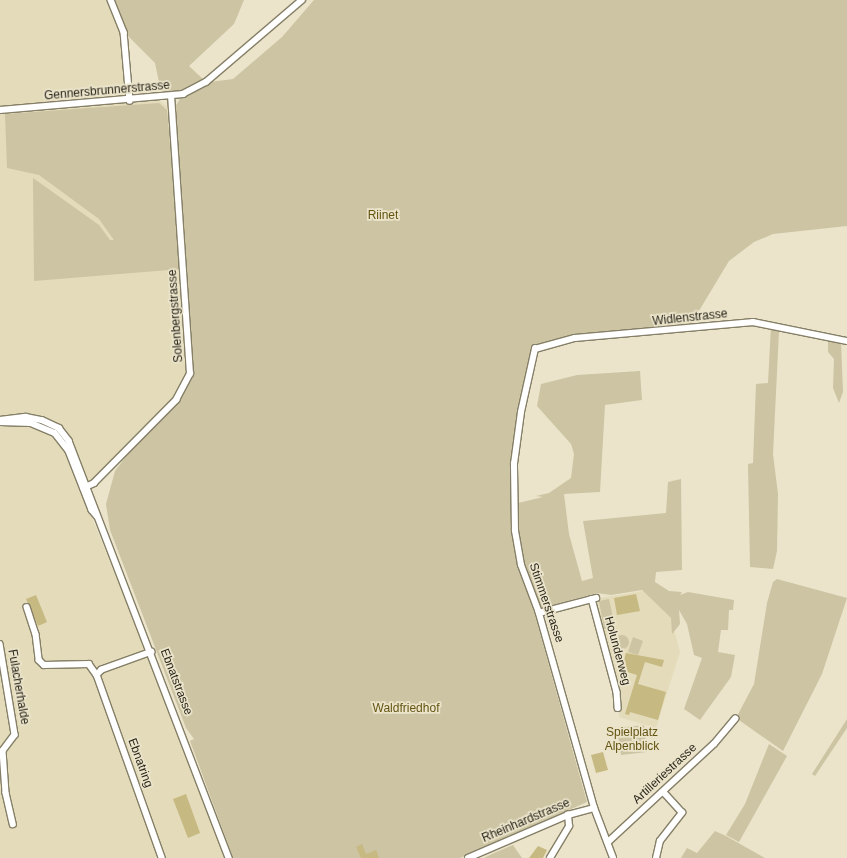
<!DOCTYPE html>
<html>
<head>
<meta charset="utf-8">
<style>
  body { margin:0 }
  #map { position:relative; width:847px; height:858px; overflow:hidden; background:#ebe4ca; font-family:Helvetica,sans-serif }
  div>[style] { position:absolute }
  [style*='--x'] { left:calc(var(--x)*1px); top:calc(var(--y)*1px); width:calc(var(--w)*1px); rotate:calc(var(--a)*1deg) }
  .built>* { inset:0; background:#e3dbb9 }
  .green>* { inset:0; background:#ccc4a3 }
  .round { border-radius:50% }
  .building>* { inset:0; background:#c7b982 }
  .roads { filter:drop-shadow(1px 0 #857f67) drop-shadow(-1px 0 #857f67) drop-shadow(0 1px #857f67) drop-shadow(0 -1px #857f67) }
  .minor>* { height:5.5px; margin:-2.75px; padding:0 2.75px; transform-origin:2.75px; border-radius:2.75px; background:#fff }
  span { translate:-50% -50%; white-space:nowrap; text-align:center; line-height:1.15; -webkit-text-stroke:3.5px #ebe4ca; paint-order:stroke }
  .street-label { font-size:12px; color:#28251b }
  .park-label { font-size:12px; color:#635412 }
</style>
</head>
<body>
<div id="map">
  <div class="built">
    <i style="clip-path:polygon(0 0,111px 0,124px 32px,127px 101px,159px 100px,170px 109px,190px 369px,183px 391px,88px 487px,58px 431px,41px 422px,27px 420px,0 422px)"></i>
    <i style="clip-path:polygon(23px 426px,46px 431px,65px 452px,174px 718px,224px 858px,0 858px,0 427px)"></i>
    <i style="clip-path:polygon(643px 591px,671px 618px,680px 652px,656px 728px,619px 717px,618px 692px,594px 599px)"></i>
  </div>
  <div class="green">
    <i style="clip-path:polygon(111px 0,244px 0,234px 24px,189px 66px,205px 81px,188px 90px,169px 94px,160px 87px,155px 63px,124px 32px)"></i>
    <i style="clip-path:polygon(314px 0,847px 0,847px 226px,773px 234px,754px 242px,729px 261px,688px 329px,575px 338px,537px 347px,521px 412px,514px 504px,543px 497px,536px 496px,549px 493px,571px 478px,574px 454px,571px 444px,537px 406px,541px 384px,577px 375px,640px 371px,642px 400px,605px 405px,600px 492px,564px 494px,569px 534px,582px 581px,593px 578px,583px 521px,666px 513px,668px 482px,681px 479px,682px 570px,656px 572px,655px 582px,669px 591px,682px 592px,680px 595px,688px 592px,734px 600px,733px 610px,729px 610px,728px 630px,721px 630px,718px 652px,735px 655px,731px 677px,700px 720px,684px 709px,702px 658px,694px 655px,687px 624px,679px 610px,680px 624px,672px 634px,671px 618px,642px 590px,611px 595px,597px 593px,541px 608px,524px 565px,514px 509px,521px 565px,587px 802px,460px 858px,233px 858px,190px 741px,194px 739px,186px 728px,110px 530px,106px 504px,115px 471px,148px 427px,171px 406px,189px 378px,173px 110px,180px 99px,210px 82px,233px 79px,282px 37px)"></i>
    <i style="clip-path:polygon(159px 103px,167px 110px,181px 269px,34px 281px,33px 178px,99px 225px,110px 240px,114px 240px,99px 219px,39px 175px,7px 168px,5px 114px)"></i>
    <i style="clip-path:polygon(771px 326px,779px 331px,773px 454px,778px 494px,777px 551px,773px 569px,750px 567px,748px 464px,753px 463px,756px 384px,768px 383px)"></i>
    <i style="clip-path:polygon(831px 337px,841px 341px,843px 392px,839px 403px,833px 388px,834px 359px,828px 352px,828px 341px)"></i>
    <i style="clip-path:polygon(777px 579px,847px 598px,822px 674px,783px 751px,736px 718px,754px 684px,767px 603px,773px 582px)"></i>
    <i style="clip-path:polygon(609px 599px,615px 627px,604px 629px,599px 601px)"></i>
    <i class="round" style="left:615px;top:635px;width:14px;height:14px"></i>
    <i style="clip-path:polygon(633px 637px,643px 641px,638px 655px,628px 652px)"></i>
    <i style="clip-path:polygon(847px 719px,847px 728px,815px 776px,812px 774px)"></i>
    <i style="clip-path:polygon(644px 725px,647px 752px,621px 755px,617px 728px)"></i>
    <i style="clip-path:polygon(769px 744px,787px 756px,739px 842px,726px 835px,745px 804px)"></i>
    <i style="clip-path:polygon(715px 831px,726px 836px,765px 858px,681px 858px,687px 848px,697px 853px)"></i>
    <i style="clip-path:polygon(513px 845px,522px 858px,484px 858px,494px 853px)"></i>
  </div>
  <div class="building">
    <i style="clip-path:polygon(636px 594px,640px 611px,617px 615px,614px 598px)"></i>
    <i style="clip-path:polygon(36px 595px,47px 622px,38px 626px,26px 599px)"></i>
    <i style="clip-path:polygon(626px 653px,664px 660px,662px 667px,645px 662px,638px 684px,666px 692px,658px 720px,630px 712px,629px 715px,625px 714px,637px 675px,621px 670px)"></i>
    <i style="clip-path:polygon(603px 752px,608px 770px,596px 773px,591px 755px)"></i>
    <i style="clip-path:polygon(186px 794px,200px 833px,188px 838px,173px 799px)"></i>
    <i style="clip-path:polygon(362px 844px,366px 854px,376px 850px,379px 858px,361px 858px,356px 847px)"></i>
    <i style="clip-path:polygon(538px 846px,547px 850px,543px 858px,529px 858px)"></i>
  </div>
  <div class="roads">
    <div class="minor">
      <i style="--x:111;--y:0;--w:35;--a:68"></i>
      <i style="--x:124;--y:32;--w:69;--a:85"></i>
      <i style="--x:0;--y:110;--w:184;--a:-5"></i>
      <i style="--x:183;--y:94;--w:26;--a:-28"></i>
      <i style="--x:206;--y:82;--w:126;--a:-40.5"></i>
      <i style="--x:0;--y:420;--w:26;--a:-7"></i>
      <i style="--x:26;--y:417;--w:16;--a:11"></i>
      <i style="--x:42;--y:420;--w:19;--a:25"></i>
      <i style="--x:59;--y:428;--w:16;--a:52"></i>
      <i style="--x:69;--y:441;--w:447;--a:69"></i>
      <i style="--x:0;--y:422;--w:31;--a:2"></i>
      <i style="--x:31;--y:423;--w:26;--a:23"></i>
      <i style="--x:55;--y:433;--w:23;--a:52"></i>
      <i style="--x:69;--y:451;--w:63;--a:68.7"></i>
      <i style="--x:92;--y:510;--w:8;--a:50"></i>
      <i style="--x:83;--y:488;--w:12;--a:-24"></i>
      <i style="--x:94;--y:483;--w:117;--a:-45.3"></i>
      <i style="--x:176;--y:400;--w:30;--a:-62"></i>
      <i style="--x:190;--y:374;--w:278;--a:-93.9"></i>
      <i style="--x:592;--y:599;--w:96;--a:75"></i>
      <i style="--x:617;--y:692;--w:16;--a:86"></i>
      <i style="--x:27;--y:607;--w:28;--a:72"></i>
      <i style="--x:36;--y:634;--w:26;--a:83"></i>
      <i style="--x:39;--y:660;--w:7;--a:45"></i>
      <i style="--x:44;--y:665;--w:45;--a:-1.3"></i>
      <i style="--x:89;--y:664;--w:14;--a:54"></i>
      <i style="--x:539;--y:613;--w:59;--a:-14.7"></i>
      <i style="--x:0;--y:644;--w:92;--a:80.6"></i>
      <i style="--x:15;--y:735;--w:20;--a:127"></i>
      <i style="--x:3;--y:751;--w:42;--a:85.9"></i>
      <i style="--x:6;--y:793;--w:32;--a:77"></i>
      <i style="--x:152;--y:652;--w:53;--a:160.2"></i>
      <i style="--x:102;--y:670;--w:7;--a:135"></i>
      <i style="--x:97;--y:675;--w:194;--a:70.4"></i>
      <i style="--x:608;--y:842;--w:144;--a:-42.8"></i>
      <i style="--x:714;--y:744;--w:33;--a:-50"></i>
      <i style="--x:468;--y:858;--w:109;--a:-23.3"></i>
      <i style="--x:568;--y:815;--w:27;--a:-15"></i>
      <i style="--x:550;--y:858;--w:37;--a:-59"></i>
      <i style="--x:569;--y:826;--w:11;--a:-95"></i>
      <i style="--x:613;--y:858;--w:53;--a:-110.8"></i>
      <i style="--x:594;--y:808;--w:203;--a:-105.8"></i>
      <i style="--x:539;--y:613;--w:51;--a:-110.6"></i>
      <i style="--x:521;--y:565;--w:35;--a:-100"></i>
      <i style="--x:515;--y:531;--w:67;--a:-90.9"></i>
      <i style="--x:514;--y:464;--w:52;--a:-82.3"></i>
      <i style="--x:521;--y:412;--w:65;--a:-77.5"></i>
      <i style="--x:535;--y:349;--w:41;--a:-15.4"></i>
      <i style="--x:575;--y:338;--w:179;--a:-5.1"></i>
      <i style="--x:753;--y:322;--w:96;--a:11.4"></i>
      <i style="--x:656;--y:858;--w:17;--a:-77"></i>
      <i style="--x:660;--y:841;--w:36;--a:-52"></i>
      <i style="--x:682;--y:813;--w:28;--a:-132"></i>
    </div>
  </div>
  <div class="street-label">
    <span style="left:107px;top:91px;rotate:-5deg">Gennersbrunnerstrasse</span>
    <span style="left:176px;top:316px;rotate:-94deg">Solenbergstrasse</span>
    <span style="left:690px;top:318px;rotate:-6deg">Widlenstrasse</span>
    <span style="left:546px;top:603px;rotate:71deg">Stimmerstrasse</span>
    <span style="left:617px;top:651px;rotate:75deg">Holunderweg</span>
    <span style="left:176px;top:682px;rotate:69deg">Ebnatstrasse</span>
    <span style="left:18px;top:687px;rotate:80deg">Fulacherhalde</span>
    <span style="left:140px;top:763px;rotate:70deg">Ebnatring</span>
    <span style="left:665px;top:774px;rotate:-43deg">Artilleriestrasse</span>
    <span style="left:526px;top:821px;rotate:-23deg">Rheinhardstrasse</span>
  </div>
  <div class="park-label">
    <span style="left:383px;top:216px">Riinet</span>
    <span style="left:406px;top:709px">Waldfriedhof</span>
    <span style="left:632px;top:740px">Spielplatz<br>Alpenblick</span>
  </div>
</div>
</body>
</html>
